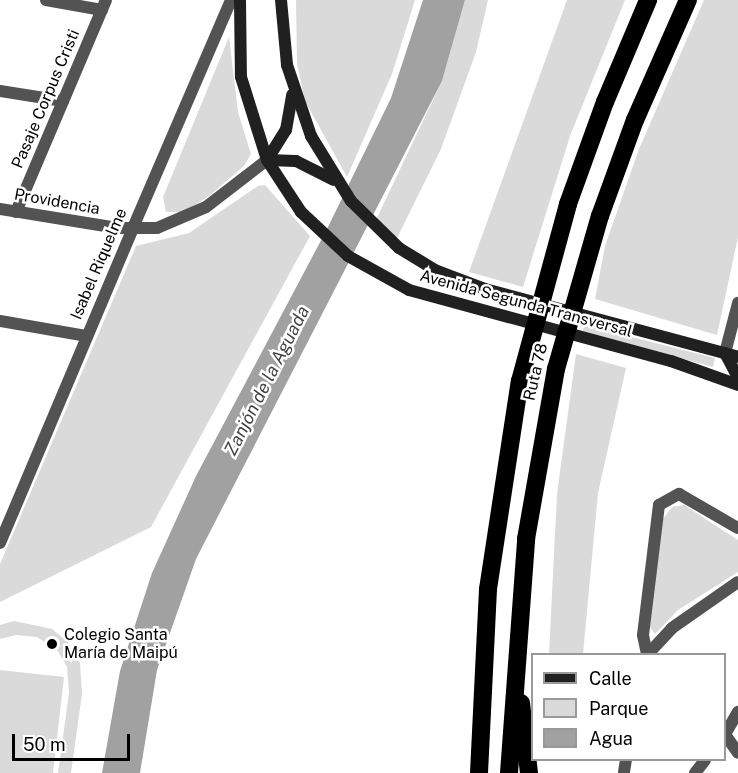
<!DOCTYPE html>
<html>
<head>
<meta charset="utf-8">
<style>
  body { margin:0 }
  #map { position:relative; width:738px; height:773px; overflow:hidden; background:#fff; font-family:"Public Sans",sans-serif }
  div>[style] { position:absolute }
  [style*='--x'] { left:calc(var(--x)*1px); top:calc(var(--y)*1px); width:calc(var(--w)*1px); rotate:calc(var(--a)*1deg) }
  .green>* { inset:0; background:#dadada }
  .water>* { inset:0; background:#a1a1a1 }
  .minor>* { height:12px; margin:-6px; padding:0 6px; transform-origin:6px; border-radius:6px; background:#535353 }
  .tertiary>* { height:12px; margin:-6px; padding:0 6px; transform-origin:6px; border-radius:6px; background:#535353 }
  .secondary>* { height:12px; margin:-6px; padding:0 6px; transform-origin:6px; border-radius:6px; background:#202020 }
  .motorway>* { height:18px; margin:-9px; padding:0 9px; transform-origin:9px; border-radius:9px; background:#000 }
  .dots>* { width:16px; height:16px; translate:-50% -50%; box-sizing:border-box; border:3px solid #fff; border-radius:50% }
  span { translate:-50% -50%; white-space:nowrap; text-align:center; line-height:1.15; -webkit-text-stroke:5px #fff; paint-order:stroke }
  .street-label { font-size:16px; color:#000 }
  .poi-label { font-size:16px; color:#000 }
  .left { translate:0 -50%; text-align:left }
  .water-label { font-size:18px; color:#424242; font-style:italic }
  .legend { position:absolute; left:531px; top:653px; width:195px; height:108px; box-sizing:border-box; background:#fff; border:2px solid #999; margin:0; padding:8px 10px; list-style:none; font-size:18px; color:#000 }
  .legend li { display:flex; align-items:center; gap:12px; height:30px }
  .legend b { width:30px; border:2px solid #999 }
  .scale { position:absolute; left:12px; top:734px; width:118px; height:27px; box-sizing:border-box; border:3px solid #000; border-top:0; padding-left:8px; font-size:18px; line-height:21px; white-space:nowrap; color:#000; -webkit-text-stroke:4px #fff; paint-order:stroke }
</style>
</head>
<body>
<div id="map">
  <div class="green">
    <i style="clip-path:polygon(296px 0,415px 0,392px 74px,347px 177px,305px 101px,297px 64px)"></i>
    <i style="clip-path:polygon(465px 0,488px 0,476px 52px,441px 149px,397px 238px,374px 224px,442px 81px)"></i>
    <i style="clip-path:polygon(567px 0,625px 0,570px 136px,523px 287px,469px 272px)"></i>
    <i style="clip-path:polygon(704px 0,738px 0,738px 237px,717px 335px,595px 299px,605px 246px,639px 149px)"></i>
    <i style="clip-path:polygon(229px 37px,238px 112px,251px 154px,244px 166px,209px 196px,184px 212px,166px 212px,163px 197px)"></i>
    <i style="clip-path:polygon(265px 185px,310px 236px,151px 527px,0 602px,0 564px,136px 246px,189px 233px,258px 186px)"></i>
    <i style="clip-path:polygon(584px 325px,715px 358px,713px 367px,583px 331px)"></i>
    <i style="clip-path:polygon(576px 354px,626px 368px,598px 493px,583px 654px,549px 654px,557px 494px)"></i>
    <i style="clip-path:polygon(684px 505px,738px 540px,738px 572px,678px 610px,655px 634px,649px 626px,663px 519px,672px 507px)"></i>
    <i style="clip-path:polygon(14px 621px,52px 629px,68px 642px,80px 663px,82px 694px,71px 773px,58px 773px,69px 693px,67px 667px,58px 651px,37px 637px,16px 635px,0 639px,0 625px)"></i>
    <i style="clip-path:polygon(0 670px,64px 677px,53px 773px,0 773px)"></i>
  </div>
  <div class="water">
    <i style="clip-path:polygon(423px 0,465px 0,442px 81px,196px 559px,157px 670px,140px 773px,102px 773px,120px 671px,152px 573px,196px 476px,326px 231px,391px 98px)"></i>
  </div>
  <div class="minor">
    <i style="--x:46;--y:0;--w:57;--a:10.1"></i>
    <i style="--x:0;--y:91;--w:64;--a:9"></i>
    <i style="--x:16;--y:212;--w:230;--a:-67"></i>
    <i style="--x:0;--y:321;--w:87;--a:9.9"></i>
    <i style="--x:0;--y:543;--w:340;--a:-67.1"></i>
    <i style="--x:647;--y:654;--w:19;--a:-102"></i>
    <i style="--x:643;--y:635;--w:131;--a:-83"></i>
    <i style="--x:659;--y:505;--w:23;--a:-29"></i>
    <i style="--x:679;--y:494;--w:68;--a:30"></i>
    <i style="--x:648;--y:654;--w:35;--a:-47"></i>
    <i style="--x:672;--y:628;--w:80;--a:-34.9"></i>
    <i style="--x:724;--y:733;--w:24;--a:55"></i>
    <i style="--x:724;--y:736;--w:28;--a:-60"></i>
    <i style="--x:624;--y:772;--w:12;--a:-81"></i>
    <i style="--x:695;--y:773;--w:16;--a:-52"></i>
  </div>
  <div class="tertiary">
    <i style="--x:0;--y:209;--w:119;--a:9.2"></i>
    <i style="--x:117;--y:228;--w:40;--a:0"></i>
    <i style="--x:157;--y:228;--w:53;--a:-23.2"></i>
    <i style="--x:206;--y:207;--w:77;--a:-37.6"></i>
    <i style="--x:132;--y:230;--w:250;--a:-66.7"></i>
    <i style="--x:725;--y:353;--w:52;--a:-75.4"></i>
  </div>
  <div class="secondary">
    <i style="--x:240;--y:0;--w:77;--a:89.3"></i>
    <i style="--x:241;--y:77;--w:87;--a:72.6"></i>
    <i style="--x:267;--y:160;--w:62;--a:56.8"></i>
    <i style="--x:301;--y:212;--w:64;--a:43.1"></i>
    <i style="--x:348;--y:256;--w:70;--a:29.1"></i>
    <i style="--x:409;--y:290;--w:271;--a:15.2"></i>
    <i style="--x:671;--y:361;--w:71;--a:19.7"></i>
    <i style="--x:281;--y:0;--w:65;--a:84.7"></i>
    <i style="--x:287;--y:65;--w:75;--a:71.3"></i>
    <i style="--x:311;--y:136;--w:76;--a:58.4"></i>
    <i style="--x:351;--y:201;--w:67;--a:44.4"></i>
    <i style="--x:399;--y:248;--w:42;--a:31.4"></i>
    <i style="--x:435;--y:270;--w:53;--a:20.8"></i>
    <i style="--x:485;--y:289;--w:262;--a:15"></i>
    <i style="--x:267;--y:160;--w:36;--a:-58"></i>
    <i style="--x:286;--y:130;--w:36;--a:-80"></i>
    <i style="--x:267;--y:160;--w:29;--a:2"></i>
    <i style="--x:296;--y:161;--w:42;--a:26.6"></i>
    <i style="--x:725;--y:353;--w:27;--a:62"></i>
  </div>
  <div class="motorway">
    <i style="--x:521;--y:703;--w:70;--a:83.5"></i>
    <i style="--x:479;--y:773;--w:184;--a:-87.2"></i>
    <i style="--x:488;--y:589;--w:210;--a:-81.3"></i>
    <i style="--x:520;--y:381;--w:183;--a:-74.8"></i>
    <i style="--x:568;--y:204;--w:109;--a:-70.1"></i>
    <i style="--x:605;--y:102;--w:111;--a:-67.1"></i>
    <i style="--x:509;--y:773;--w:235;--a:-85.8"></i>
    <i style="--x:526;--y:539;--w:173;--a:-80"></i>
    <i style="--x:556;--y:369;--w:159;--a:-74"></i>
    <i style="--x:600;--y:216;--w:102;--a:-70"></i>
    <i style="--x:635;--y:120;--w:131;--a:-66.2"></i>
  </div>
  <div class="dots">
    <i style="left:52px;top:644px;background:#000"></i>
  </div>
  <div class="street-label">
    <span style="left:46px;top:99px;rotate:-67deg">Pasaje Corpus Cristi</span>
    <span style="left:57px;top:202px;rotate:10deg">Providencia</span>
    <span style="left:99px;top:264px;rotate:-67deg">Isabel Riquelme</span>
    <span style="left:526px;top:304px;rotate:15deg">Avenida Segunda Transversal</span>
    <span style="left:536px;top:372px;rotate:-77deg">Ruta 78</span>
  </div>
  <div class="poi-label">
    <span class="left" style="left:64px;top:644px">Colegio Santa<br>María de Maipú</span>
  </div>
  <div class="water-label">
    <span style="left:267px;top:381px;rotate:-63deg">Zanjón de la Aguada</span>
  </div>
  <ul class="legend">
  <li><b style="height:8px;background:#202020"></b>Calle</li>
  <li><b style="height:16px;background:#dadada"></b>Parque</li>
  <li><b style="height:16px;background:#a1a1a1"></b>Agua</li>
  </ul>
  <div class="scale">50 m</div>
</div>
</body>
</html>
